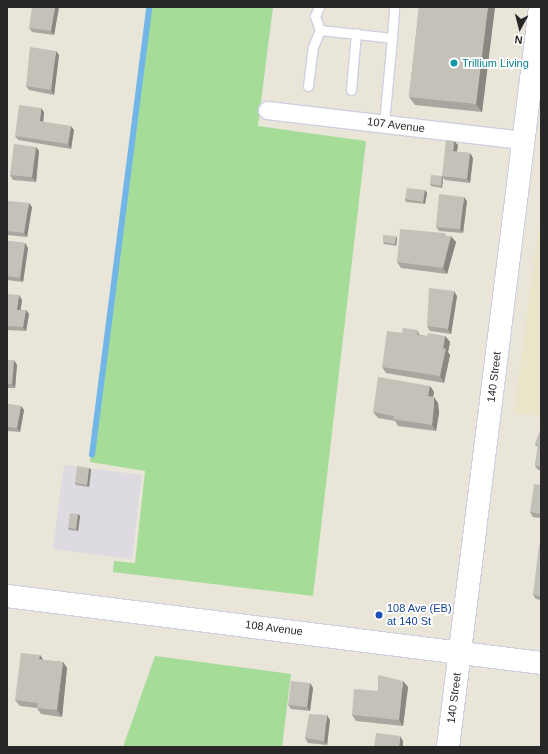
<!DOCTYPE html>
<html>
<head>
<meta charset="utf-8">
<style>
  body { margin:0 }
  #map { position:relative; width:548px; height:754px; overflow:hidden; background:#e9e5d9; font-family:Helvetica,sans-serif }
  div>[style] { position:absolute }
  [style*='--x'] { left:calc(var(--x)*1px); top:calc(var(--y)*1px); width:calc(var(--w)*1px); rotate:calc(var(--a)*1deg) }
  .industrial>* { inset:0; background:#dddae1 }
  .education>* { inset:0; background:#eae4c9 }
  .green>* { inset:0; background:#a5dd98 }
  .stream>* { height:5.5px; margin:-2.75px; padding:0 2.75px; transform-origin:2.75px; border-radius:2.75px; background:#71b6e6 }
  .roads { filter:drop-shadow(1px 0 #cfcfe0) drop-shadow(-1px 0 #cfcfe0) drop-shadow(0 1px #cfcfe0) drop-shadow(0 -1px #cfcfe0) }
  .service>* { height:9px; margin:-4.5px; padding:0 4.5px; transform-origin:4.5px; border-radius:4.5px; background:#fff }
  .minor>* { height:17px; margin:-8.5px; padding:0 8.5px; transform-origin:8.5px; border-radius:8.5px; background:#fff }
  .secondary>* { height:22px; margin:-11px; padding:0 11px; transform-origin:11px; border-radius:11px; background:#fff }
  .wall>* { inset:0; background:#a9a69f }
  .shaded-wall>* { inset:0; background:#898782 }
  .building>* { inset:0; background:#c4c1b9 }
  .dots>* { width:11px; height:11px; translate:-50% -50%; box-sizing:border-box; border:2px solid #fff; border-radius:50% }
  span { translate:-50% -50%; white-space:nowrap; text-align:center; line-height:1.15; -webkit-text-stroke:3.5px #fff; paint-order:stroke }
  .culture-label { font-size:11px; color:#0d838f }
  .left { translate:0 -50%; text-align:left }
  .street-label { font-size:11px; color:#272727 }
  .transit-label { font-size:11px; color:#164399 }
  .frame { position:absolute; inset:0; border:8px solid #272727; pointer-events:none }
  .north { position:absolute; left:500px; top:8px; width:40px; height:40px; -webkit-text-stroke:3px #fff; paint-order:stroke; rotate:187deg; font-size:11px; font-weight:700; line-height:16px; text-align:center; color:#272727 }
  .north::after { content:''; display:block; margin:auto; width:14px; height:18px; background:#272727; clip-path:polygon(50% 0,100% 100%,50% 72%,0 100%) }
</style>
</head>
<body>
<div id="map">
  <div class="industrial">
    <i style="clip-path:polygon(64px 465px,142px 475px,132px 559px,53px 549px)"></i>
  </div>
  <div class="education">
    <i style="clip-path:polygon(541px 212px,541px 416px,514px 413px)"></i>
  </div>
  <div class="green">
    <i style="clip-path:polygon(147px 7px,273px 7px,258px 126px,366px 141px,313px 596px,113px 572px,114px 561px,135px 563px,145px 471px,90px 462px)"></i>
    <i style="clip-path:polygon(155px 656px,291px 674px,282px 747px,123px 747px)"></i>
  </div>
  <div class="stream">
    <i style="--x:92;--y:455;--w:452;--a:-82.7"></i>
  </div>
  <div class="roads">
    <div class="service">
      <i style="--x:320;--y:30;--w:72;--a:6.3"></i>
      <i style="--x:392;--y:38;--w:85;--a:95.4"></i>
      <i style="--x:392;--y:38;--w:31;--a:-86"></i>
      <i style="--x:308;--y:86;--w:39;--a:-83"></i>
      <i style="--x:313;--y:47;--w:18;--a:-68"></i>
      <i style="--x:320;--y:30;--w:15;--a:-110"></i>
      <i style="--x:315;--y:16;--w:10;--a:-66"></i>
      <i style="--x:351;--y:90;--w:57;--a:-85"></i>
    </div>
    <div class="minor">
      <i style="--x:267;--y:110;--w:259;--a:6.7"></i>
    </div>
    <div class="secondary">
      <i style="--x:7;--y:596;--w:538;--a:7.15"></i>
      <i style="--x:448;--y:747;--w:746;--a:-82.91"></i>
    </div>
  </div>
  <div class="wall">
    <i style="clip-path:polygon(59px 7px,54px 35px,32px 32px,29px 28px)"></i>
    <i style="clip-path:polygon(419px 7px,495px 7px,482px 112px,415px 105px,409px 97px)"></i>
    <i style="clip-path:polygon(59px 55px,54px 95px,29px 90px,26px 86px)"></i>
    <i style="clip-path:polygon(44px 112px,43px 122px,74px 130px,71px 149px,18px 140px,15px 136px)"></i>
    <i style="clip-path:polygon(458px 145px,457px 152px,470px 153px,473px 158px,470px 183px,445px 180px,442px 176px)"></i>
    <i style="clip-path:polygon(36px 147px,39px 151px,36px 182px,13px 180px,10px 175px)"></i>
    <i style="clip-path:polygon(442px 176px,443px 178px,442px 188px,431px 186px,430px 184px)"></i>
    <i style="clip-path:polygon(425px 190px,427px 193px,425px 204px,406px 202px,405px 199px)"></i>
    <i style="clip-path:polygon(467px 201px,463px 233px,439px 231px,436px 227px)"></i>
    <i style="clip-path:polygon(7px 207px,32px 207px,27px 237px,7px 235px)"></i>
    <i style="clip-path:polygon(444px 233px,446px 236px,456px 242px,447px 274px,401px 268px,397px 262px)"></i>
    <i style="clip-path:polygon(397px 238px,396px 246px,384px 244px,383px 242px)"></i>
    <i style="clip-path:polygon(7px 241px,25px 243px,28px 248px,23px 282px,7px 280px)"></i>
    <i style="clip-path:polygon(7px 294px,22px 300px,20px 310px,26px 310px,29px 314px,26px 331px,7px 330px)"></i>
    <i style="clip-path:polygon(457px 296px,451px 334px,430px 331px,427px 326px)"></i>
    <i style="clip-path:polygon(417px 330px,420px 335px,427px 336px,445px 336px,450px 342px,448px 352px,450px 355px,444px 383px,386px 373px,382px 367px,402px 333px)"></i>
    <i style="clip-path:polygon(7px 360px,17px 365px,15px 388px,7px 388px)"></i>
    <i style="clip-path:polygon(430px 386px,434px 392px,433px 397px,438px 403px,439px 413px,436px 431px,398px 426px,395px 421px,378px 418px,373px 412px)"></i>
    <i style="clip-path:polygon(7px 404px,21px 406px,24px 410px,20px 432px,7px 431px)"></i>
    <i style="clip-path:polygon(541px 430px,541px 470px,538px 470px,535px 466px,538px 447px,535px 444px)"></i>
    <i style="clip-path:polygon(89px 468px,91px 470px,89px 487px,76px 485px,75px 483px)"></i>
    <i style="clip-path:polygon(541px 485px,541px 518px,533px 517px,530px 512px)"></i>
    <i style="clip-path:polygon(78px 514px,80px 516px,78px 531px,69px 530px,68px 528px)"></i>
    <i style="clip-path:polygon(541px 545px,541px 600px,536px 599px,533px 595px)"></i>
    <i style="clip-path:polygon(40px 655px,43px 660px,63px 662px,67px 668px,62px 717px,41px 714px,37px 708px,20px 706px,15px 700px)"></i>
    <i style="clip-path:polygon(310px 683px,313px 688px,310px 711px,291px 709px,288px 705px)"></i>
    <i style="clip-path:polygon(408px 687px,403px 726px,356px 721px,352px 715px,378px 691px)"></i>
    <i style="clip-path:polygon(330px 720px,327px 745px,308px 743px,305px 738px)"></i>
  </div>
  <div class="shaded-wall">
    <i style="clip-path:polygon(55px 7px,59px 7px,54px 35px,51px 31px)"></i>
    <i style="clip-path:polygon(488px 7px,495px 7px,482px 112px,476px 104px)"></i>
    <i style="clip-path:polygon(56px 51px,59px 55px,54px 95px,51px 90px)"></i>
    <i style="clip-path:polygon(41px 108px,44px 112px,43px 126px,40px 121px)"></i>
    <i style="clip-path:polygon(71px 126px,74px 130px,71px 149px,68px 144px)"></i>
    <i style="clip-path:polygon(454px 141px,458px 145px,456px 156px,453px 151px)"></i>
    <i style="clip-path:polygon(36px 147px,39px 151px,36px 182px,32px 177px)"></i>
    <i style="clip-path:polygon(470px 153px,473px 158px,470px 183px,467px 179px)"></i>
    <i style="clip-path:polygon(442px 176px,443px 178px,442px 188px,441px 186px)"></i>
    <i style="clip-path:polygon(425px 190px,427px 193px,425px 204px,423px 202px)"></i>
    <i style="clip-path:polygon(464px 197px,467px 201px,463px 233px,460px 229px)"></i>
    <i style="clip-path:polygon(29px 203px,32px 207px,27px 237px,24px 233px)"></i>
    <i style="clip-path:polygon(396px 236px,397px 238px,396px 246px,395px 244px)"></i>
    <i style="clip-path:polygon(451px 236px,456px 242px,447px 274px,443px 268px)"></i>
    <i style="clip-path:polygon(25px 243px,28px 248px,23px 282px,20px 278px)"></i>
    <i style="clip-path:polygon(454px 291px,457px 296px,451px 334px,448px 329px)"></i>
    <i style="clip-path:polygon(19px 295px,22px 300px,20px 314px,17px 310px)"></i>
    <i style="clip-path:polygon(26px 310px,29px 314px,26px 331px,23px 327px)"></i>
    <i style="clip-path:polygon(445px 336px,450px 342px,448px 352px,450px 355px,444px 383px,440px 376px)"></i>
    <i style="clip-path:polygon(14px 360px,17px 365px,15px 388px,12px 384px)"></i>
    <i style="clip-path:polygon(430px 386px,434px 392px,432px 402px,428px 396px)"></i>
    <i style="clip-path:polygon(434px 397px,438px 403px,439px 413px,436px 431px,432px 425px)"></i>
    <i style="clip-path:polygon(21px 406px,24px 410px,20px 432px,17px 428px)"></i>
    <i style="clip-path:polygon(89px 468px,91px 470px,89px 487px,87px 485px)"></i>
    <i style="clip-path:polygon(78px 514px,80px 516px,78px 531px,76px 529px)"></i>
    <i style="clip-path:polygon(40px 655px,45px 662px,39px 659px)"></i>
    <i style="clip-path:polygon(63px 662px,67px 668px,62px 717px,57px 710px)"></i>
    <i style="clip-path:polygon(403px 681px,408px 687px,403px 726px,399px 720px)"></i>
    <i style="clip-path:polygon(310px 683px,313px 688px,310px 711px,307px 707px)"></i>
    <i style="clip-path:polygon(327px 715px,330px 720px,327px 745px,324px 741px)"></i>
    <i style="clip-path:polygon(400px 736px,403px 741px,403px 747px,399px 747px)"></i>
  </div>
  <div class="building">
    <i style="clip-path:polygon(32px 7px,55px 7px,51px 31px,29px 28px)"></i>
    <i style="clip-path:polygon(419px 7px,488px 7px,476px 104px,409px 97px)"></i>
    <i style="clip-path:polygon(30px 47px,56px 51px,51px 90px,26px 86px)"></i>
    <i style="clip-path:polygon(19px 105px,41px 108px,40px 121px,71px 126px,68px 144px,15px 136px)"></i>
    <i style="clip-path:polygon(446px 140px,454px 141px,453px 151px,470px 153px,467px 179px,442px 176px)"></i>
    <i style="clip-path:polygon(14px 144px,36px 147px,32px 177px,10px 175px)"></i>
    <i style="clip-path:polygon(431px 175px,442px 176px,441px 186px,430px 184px)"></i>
    <i style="clip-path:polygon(407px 188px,425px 190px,423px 202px,405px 199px)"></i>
    <i style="clip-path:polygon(439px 194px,464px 197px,460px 229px,436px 227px)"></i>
    <i style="clip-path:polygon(8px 201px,29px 203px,24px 233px,7px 231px,7px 207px)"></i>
    <i style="clip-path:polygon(400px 229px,444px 233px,444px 236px,451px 236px,443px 268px,397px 262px)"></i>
    <i style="clip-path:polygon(383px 235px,396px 236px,395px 244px,383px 242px)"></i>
    <i style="clip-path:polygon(7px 241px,25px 243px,20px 278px,7px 276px)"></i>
    <i style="clip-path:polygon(429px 288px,454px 291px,448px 329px,427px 326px)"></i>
    <i style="clip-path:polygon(7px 294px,19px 295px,17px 310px,26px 310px,23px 327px,7px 326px)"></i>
    <i style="clip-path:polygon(403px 328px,417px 330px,417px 335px,427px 336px,428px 333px,445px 336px,443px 349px,446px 348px,440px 376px,382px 367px,387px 331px,402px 333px)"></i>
    <i style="clip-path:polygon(7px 360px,14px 360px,12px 384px,7px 384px)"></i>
    <i style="clip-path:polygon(378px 377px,430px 386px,428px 396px,434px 397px,434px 407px,432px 425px,393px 419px,394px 416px,373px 412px)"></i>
    <i style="clip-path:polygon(7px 404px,21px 406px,17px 428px,7px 427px)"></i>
    <i style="clip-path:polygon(540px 430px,541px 430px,541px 466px,535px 466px,538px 444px,535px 444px)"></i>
    <i style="clip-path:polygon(77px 466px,89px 468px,87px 485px,75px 483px)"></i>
    <i style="clip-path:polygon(534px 484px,541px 485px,541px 514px,530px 512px)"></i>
    <i style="clip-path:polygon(70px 513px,78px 514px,76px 529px,68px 528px)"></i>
    <i style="clip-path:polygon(539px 545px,541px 545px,541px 596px,533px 595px)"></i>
    <i style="clip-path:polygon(21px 653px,40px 655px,39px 659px,63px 662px,57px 710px,37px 708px,38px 703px,15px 700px)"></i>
    <i style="clip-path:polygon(378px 675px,403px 681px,399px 720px,352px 715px,354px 689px,378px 691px)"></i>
    <i style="clip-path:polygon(291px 681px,310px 683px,307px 707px,288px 705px)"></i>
    <i style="clip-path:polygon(309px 714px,327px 715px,324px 741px,305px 738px)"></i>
    <i style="clip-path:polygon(376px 733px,400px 736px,399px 747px,374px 747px)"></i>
  </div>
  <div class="dots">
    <i style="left:454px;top:63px;background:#0f9aa8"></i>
    <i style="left:379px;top:615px;background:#1a4fb4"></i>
  </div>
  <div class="culture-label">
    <span class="left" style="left:462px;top:63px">Trillium Living</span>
  </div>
  <div class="street-label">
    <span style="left:396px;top:125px;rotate:7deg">107 Avenue</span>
    <span style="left:494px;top:377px;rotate:-83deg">140 Street</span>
    <span style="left:274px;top:628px;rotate:7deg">108 Avenue</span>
    <span style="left:454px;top:698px;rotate:-83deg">140 Street</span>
  </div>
  <div class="transit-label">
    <span class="left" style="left:387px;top:615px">108 Ave (EB)<br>at 140 St</span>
  </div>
  <div class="frame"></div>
  <div class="north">N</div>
</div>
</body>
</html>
